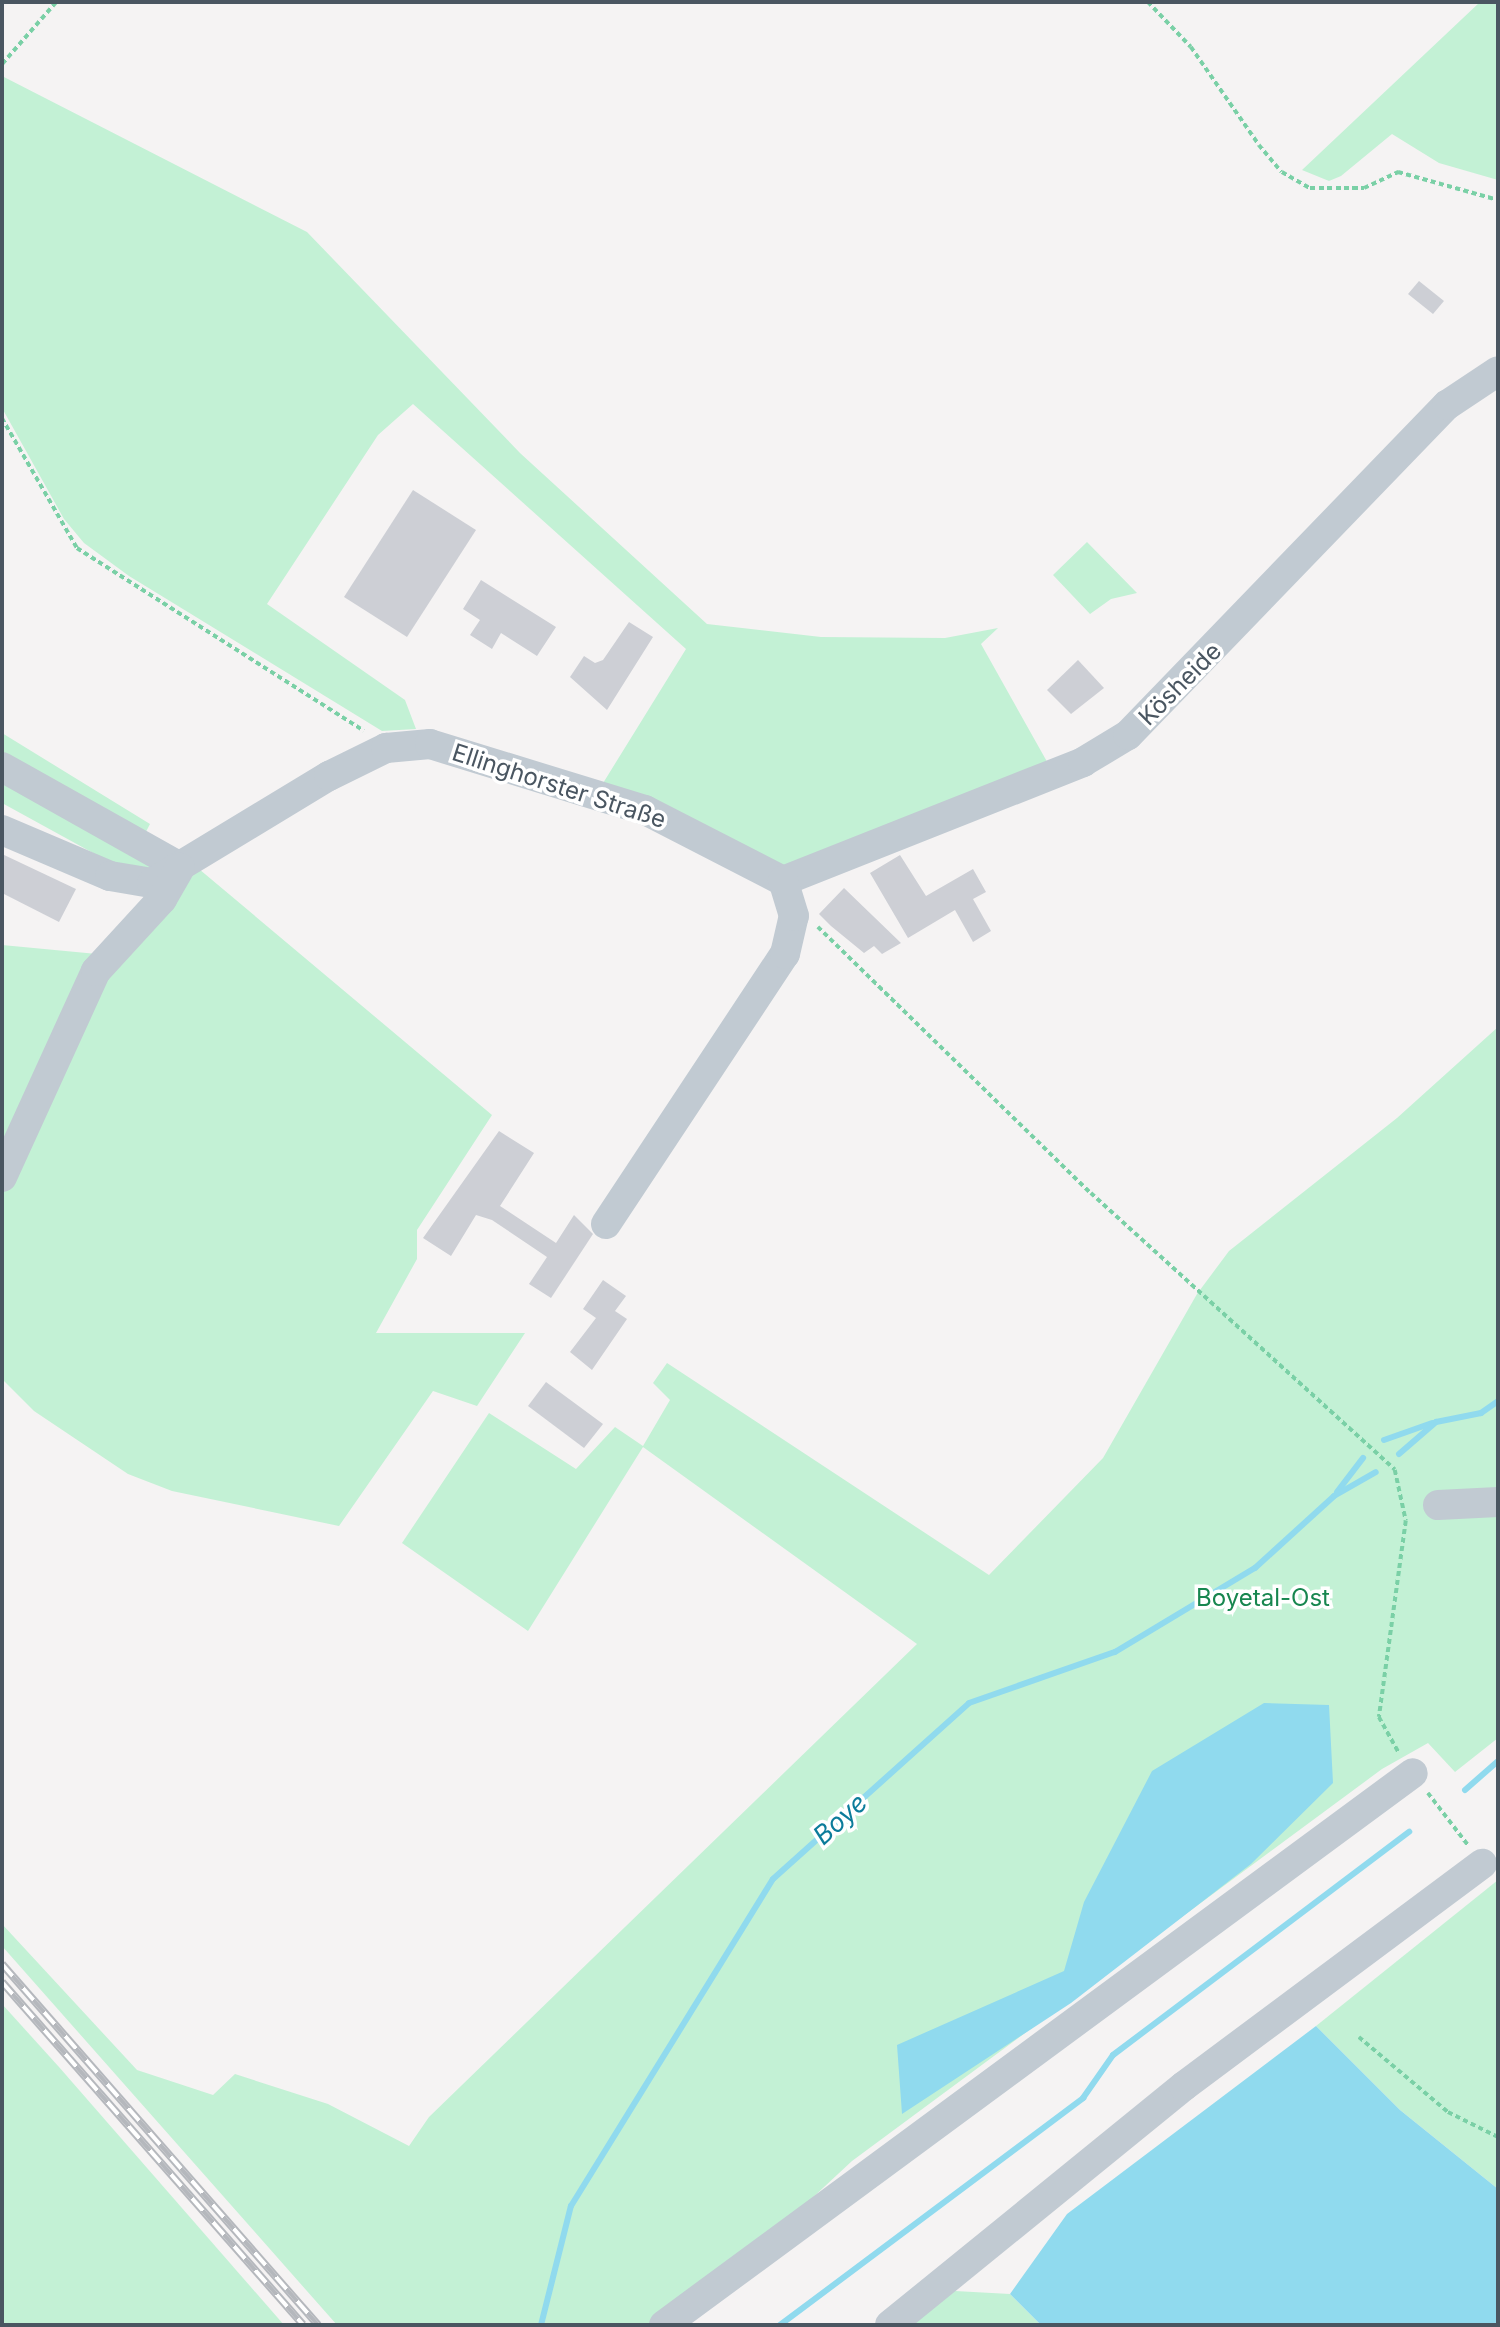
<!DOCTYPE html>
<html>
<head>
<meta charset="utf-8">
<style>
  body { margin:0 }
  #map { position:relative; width:1500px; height:2327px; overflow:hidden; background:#f5f3f3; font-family:Inter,sans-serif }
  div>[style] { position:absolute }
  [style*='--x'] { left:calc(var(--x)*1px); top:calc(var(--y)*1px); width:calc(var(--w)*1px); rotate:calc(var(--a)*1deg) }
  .green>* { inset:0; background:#c3f1d5 }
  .water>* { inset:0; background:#90daee }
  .stream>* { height:6px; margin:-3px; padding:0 3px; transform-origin:3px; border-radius:3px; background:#90daee }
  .building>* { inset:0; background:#cdcfd5 }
  .path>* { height:3.5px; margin-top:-1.75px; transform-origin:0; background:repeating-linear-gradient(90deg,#7ad0a6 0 5px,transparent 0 8.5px) }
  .minor>* { height:30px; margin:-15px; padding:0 15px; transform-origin:15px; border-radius:15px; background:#c1cad2 }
  .rail>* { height:8px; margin-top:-4px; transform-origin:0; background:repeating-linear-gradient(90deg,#fff 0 16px,#b5b8bd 0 32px); box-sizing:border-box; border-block:2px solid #b5b8bd }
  span { translate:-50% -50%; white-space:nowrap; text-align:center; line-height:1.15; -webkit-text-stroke:7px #fff; paint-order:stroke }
  .street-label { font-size:24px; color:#4a5661 }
  .park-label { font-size:24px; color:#17864f }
  .water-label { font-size:26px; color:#0c7c9b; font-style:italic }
  .frame { position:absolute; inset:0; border:4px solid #4a5661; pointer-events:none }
</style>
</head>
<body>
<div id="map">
  <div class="green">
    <i style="clip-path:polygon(1480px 2px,1498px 2px,1498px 180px,1439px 163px,1392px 134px,1341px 176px,1329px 181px,1302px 170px)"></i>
    <i style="clip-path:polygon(2px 76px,307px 232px,520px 453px,707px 624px,821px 637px,945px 638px,998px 628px,981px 644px,1050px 767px,783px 869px,600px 788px,686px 649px,413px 404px,378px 435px,267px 604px,405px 700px,416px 729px,382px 731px,129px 576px,84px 543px,64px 519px,2px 408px)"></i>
    <i style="clip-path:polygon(1087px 542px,1137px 593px,1111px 599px,1090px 614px,1053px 575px)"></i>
    <i style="clip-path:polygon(2px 733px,150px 824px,136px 851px,152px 869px,124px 870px,2px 803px)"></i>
    <i style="clip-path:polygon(199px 869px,492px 1115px,417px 1230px,417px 1259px,376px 1333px,525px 1333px,477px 1406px,433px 1391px,339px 1526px,172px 1491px,128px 1474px,34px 1411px,2px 1379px,2px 1189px,112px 962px)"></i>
    <i style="clip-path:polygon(2px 945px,97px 954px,2px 1162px)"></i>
    <i style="clip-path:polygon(1498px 1027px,1498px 1738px,1455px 1772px,1428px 1743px,1382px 1769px,852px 2161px,676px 2325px,337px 2325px,2px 1946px,2px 1924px,137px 2070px,213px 2095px,235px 2074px,328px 2104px,409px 2146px,429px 2117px,917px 1644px,643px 1447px,528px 1631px,402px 1543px,489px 1413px,576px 1469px,615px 1427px,643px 1446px,670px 1400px,653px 1383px,667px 1363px,989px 1575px,1103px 1458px,1197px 1294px,1229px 1251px,1397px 1118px)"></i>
    <i style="clip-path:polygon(1498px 1880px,1498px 2189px,1400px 2110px,1316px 2026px)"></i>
    <i style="clip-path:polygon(2px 2004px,59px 2067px,284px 2325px,2px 2325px)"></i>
    <i style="clip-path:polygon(955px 2291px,1010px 2294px,1041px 2325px,905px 2325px)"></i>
  </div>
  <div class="water">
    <i style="clip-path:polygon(1264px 1703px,1329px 1705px,1333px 1783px,1251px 1864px,1071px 2003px,902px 2114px,897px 2045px,1064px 1971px,1084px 1902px,1152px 1771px)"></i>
    <i style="clip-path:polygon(1316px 2026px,1400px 2110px,1498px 2189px,1498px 2325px,1041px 2325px,1010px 2294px,1067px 2214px)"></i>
  </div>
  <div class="stream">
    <i style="--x:1384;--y:1440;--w:51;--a:-19.5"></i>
    <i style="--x:1399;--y:1454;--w:49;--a:-40.9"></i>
    <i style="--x:1436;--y:1422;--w:46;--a:-11.3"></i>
    <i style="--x:1481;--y:1413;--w:21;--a:-35"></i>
    <i style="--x:1337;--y:1492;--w:43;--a:-52.6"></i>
    <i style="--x:1465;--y:1790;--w:44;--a:-41.3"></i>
    <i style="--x:541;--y:2325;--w:123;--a:-75.9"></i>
    <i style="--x:571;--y:2206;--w:384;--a:-58.3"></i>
    <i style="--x:773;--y:1879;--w:263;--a:-41.9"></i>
    <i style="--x:969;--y:1703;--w:155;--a:-19.3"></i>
    <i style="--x:1115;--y:1652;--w:163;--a:-31"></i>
    <i style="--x:1255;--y:1568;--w:107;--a:-42.3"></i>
    <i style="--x:1334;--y:1496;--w:48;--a:-29.7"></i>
    <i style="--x:780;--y:2325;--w:379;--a:-36.8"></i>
    <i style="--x:1083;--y:2098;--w:52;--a:-55.1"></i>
    <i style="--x:1113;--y:2055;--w:371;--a:-37"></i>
  </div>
  <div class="building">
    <i style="clip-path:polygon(1419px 281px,1444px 301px,1433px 314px,1408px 294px)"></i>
    <i style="clip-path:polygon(413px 490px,476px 530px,407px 637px,344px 597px)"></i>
    <i style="clip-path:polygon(481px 580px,556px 627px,537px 656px,501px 633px,492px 649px,470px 635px,480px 620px,463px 609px)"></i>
    <i style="clip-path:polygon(629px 622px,653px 637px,607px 710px,570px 677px,584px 656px,595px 663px,603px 660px)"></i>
    <i style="clip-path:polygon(1078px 660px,1104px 688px,1071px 714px,1047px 690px)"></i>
    <i style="clip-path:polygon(2px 854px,76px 889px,59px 922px,2px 893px)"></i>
    <i style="clip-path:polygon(900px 855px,926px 896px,973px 869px,986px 892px,973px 899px,991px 931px,973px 942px,955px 910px,908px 938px,870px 873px)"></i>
    <i style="clip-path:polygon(844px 888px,901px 943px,882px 954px,874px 946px,864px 953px,831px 926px,819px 914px)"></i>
    <i style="clip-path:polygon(499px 1131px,534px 1153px,500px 1206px,556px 1243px,574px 1215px,593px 1234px,551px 1298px,529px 1284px,547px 1257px,492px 1220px,476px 1215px,451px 1256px,423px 1238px)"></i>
    <i style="clip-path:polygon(603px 1280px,626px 1296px,615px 1311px,627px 1319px,592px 1370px,570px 1352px,596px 1318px,583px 1309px)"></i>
    <i style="clip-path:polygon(546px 1382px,603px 1424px,584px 1448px,528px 1406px)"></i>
  </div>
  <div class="path">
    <i style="--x:1148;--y:2;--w:62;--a:46.3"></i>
    <i style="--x:1191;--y:47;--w:119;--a:55.2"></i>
    <i style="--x:1259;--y:145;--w:35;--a:50"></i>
    <i style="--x:1282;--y:172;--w:32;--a:30"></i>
    <i style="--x:1310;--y:188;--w:54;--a:0"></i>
    <i style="--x:1364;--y:188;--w:38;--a:-25"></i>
    <i style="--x:1398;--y:172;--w:104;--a:15.6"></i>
    <i style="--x:2;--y:64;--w:82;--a:-48.9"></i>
    <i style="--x:2;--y:418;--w:150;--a:60"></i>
    <i style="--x:77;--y:548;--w:340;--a:32.5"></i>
    <i style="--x:818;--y:927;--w:381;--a:44.3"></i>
    <i style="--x:1091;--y:1193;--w:411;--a:42.3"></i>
    <i style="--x:1395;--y:1470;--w:52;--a:77.8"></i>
    <i style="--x:1406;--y:1521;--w:198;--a:97.8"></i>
    <i style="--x:1379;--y:1717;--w:41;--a:60.9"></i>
    <i style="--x:1428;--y:1793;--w:66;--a:52.4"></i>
    <i style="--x:1359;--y:2037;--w:116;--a:40.1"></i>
    <i style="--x:1448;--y:2112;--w:56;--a:26.6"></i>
  </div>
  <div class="minor">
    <i style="--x:2;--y:767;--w:204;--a:29.3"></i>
    <i style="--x:2;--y:830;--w:117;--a:23.1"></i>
    <i style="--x:110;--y:876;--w:43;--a:9.5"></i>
    <i style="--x:152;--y:883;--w:207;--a:-31.2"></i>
    <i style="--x:329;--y:776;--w:64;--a:-26.2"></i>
    <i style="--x:386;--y:748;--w:44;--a:-5.2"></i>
    <i style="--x:430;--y:744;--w:225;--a:17.1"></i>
    <i style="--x:645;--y:810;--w:155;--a:27.2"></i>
    <i style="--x:783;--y:881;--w:323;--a:-21.6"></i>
    <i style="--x:1083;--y:762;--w:52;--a:-31"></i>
    <i style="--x:1128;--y:735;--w:459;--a:-46"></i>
    <i style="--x:1447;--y:405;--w:61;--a:-33.7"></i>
    <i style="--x:2;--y:1177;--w:226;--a:-65.5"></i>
    <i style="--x:96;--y:971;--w:98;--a:-47.5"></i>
    <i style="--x:162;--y:899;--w:36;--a:-60"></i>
    <i style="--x:606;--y:1224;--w:324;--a:-56.5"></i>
    <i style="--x:785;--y:954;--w:39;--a:-77"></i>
    <i style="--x:794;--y:916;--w:37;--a:-107"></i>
    <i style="--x:1438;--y:1505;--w:60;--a:-2.9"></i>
    <i style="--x:664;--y:2325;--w:930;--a:-36.39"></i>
    <i style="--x:890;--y:2325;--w:379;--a:-39.1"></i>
    <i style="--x:1184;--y:2086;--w:372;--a:-36.7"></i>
  </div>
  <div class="rail">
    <i style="--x:2;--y:1964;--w:480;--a:48.8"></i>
    <i style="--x:2;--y:1982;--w:456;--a:48.7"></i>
  </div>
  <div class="street-label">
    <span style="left:1180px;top:684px;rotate:-45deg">Kösheide</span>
    <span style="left:559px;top:786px;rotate:18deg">Ellinghorster Straße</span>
  </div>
  <div class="park-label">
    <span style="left:1263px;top:1598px">Boyetal-Ost</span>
  </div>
  <div class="water-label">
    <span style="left:840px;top:1819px;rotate:-42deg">Boye</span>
  </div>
  <div class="frame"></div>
</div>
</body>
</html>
